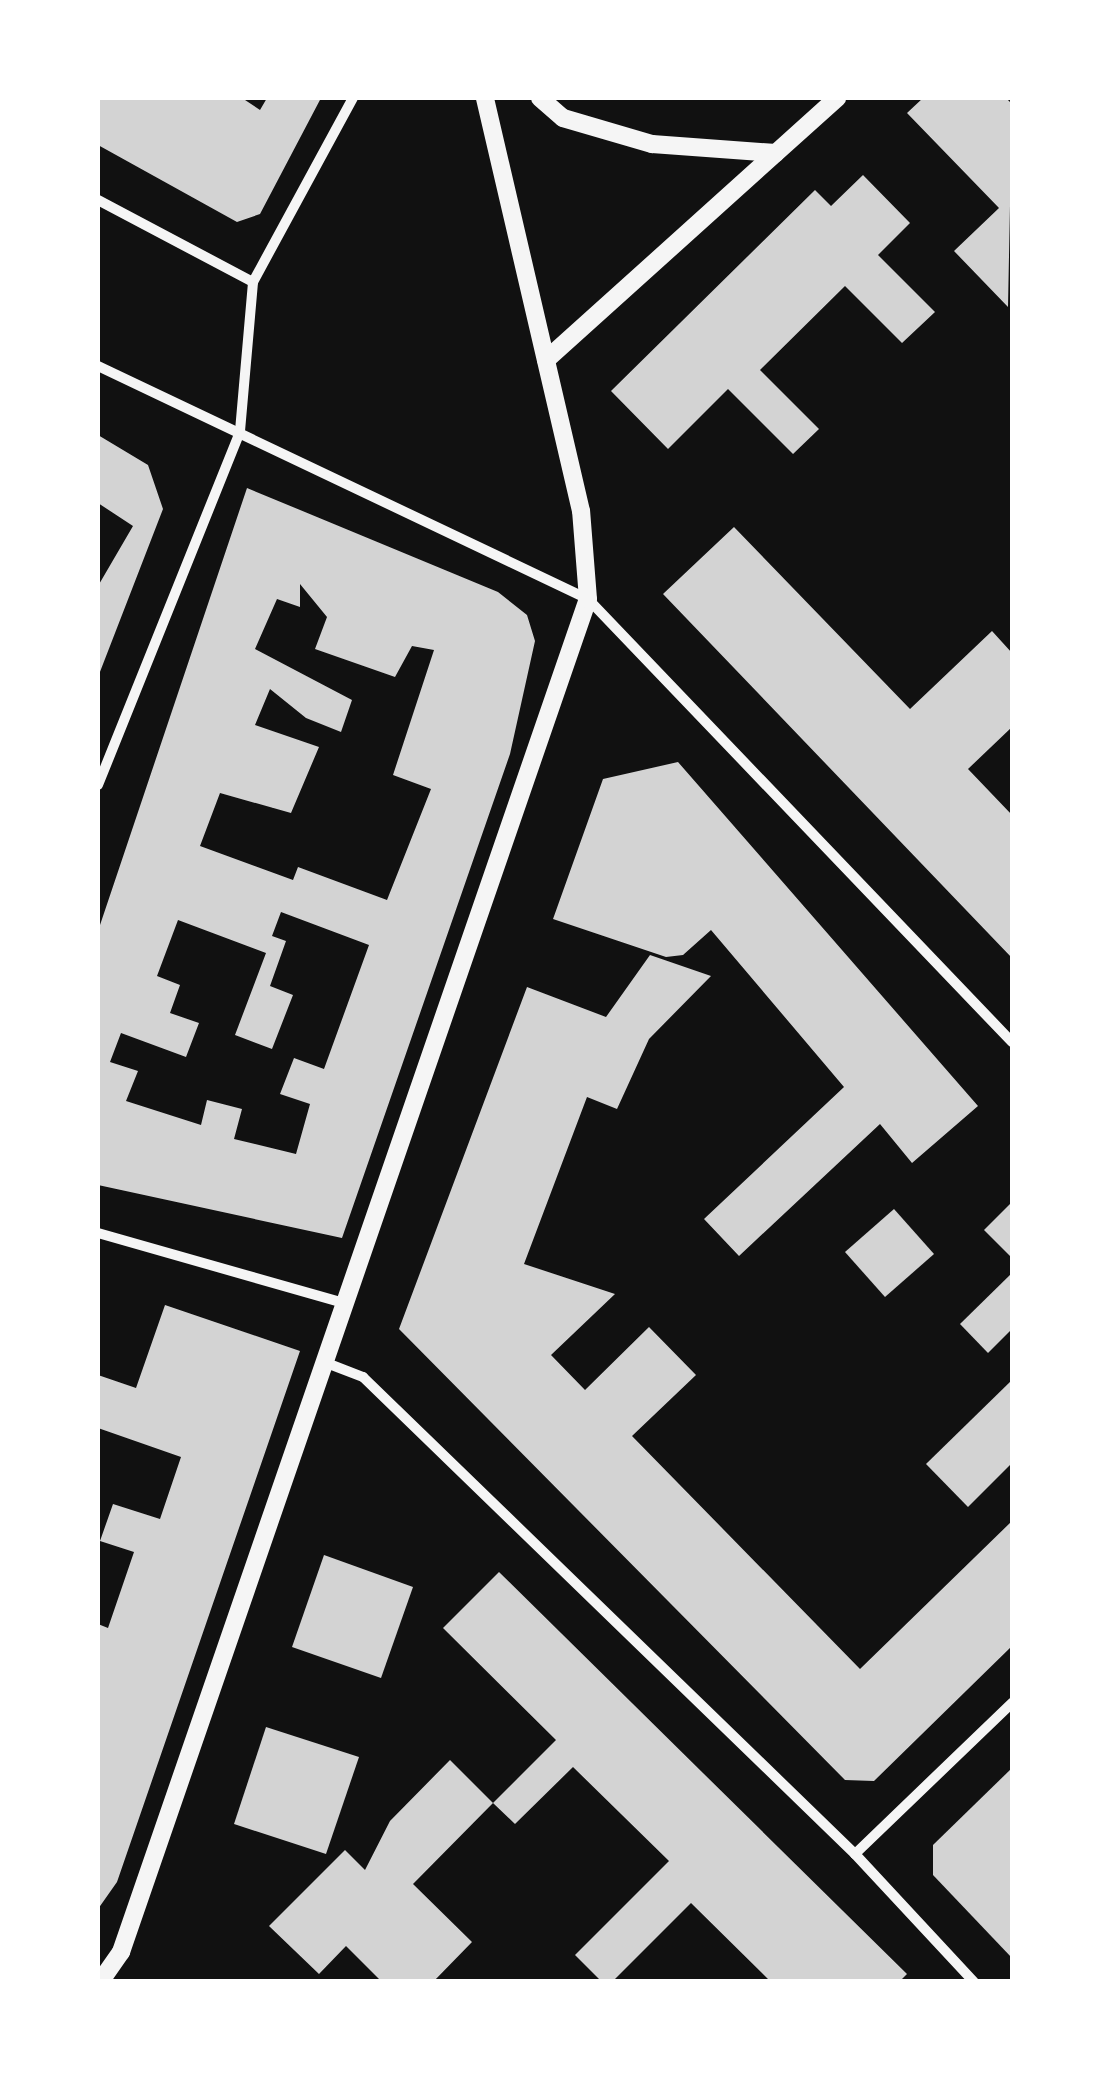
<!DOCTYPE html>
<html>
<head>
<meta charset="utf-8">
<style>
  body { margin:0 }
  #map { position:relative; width:1110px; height:2079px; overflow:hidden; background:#111; font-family:Georgia,serif }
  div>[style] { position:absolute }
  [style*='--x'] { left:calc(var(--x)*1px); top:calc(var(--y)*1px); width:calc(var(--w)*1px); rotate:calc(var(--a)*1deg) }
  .building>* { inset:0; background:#d3d3d3 }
  .minor>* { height:10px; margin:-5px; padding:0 5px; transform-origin:5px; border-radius:5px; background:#f5f5f5 }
  .tertiary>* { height:18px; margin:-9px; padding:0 9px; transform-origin:9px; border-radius:9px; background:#f5f5f5 }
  span { translate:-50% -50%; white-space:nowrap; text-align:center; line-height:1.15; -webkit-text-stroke:10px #fff; paint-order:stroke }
  .frame { position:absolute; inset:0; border:100px solid #fff; pointer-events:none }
</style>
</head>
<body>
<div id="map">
  <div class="building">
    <i style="clip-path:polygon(98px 98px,242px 98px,260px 110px,267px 98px,321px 98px,260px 214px,237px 222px,98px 145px)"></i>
    <i style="clip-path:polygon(923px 98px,1006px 98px,1012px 104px,1008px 307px,954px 251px,999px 208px,907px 113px)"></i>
    <i style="clip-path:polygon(863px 175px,910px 223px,878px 255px,935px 312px,902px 343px,845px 286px,760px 370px,819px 429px,793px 454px,728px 389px,668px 449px,611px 391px,815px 190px,831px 206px)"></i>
    <i style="clip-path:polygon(98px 435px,148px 465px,163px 509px,98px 677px,98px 586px,133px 526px,98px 503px)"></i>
    <i style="clip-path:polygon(evenodd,247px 488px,498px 592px,527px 615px,535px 641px,510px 754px,342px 1238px,98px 1185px,98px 931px,247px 488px,300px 584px,327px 617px,315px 649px,395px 677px,412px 646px,434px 650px,393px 775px,431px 789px,387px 900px,298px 867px,293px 880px,200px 846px,220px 793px,291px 813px,319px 747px,255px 725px,270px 689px,306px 718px,341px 732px,352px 700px,255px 649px,277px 599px,300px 607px,300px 584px,247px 488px,281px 912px,369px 945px,324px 1069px,294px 1058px,280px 1094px,310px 1104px,296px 1154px,234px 1139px,242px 1109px,207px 1100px,201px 1125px,126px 1101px,138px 1071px,110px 1062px,121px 1033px,186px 1057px,199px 1023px,170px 1013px,180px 985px,157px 976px,178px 920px,266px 953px,235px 1035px,272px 1049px,293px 995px,270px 986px,286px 941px,272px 936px,281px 912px)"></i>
    <i style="clip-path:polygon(734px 527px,910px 709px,992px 631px,1012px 653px,1012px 727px,968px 769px,1012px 815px,1012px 958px,663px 594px)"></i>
    <i style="clip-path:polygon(678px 762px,978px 1106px,912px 1163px,880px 1124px,739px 1256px,704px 1219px,844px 1087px,711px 930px,683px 955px,666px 957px,553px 919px,603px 779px)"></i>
    <i style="clip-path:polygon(650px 955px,711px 976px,649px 1039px,617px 1109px,587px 1097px,524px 1264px,615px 1294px,551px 1355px,585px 1390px,649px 1327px,696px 1375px,632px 1436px,860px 1669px,1012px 1521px,1012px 1646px,874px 1781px,845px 1780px,399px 1329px,527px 987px,606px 1017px)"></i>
    <i style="clip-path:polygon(1012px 1202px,1012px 1258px,984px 1230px)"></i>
    <i style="clip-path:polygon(894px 1209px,934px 1254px,885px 1297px,845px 1252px)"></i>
    <i style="clip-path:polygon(1012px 1273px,1012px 1329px,988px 1353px,960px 1324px)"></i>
    <i style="clip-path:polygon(165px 1305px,300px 1351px,117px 1882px,98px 1909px,98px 1624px,108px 1628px,134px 1552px,100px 1541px,113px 1504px,160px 1519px,181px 1457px,98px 1428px,98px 1375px,136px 1388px)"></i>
    <i style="clip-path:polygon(1012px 1380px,1012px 1463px,968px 1507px,926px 1464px)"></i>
    <i style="clip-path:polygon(324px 1555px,413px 1587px,381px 1678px,292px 1647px)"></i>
    <i style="clip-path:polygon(499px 1572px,907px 1974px,899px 1982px,771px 1982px,691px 1903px,612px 1982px,602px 1982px,575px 1955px,669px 1861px,573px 1767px,515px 1824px,493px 1803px,556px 1740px,443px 1628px)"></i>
    <i style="clip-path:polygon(266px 1727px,359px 1757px,326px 1854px,234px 1824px)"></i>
    <i style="clip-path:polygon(450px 1760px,493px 1803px,413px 1884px,472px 1942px,433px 1982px,382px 1982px,346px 1946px,319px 1974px,269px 1926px,345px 1850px,365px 1870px,390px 1821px)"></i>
    <i style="clip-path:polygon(1012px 1768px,1012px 1958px,933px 1875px,933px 1845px)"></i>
  </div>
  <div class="minor">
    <i style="--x:98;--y:200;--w:175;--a:27.9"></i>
    <i style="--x:98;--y:366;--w:543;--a:25.43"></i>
    <i style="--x:588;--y:599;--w:613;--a:46.26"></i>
    <i style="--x:98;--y:785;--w:381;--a:-68.1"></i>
    <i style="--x:240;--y:431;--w:150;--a:-85"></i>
    <i style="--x:253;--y:282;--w:209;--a:-61.5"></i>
    <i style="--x:98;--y:1233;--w:256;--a:15.9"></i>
    <i style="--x:324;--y:1362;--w:42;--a:21"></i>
    <i style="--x:363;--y:1377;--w:685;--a:44.11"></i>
    <i style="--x:855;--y:1854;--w:175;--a:47.1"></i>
    <i style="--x:855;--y:1854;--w:218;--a:-43.9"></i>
  </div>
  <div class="tertiary">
    <i style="--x:540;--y:98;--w:30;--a:41"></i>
    <i style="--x:563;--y:118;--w:93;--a:16.3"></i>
    <i style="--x:652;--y:144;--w:124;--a:4.2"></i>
    <i style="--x:546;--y:360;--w:392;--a:-42"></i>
    <i style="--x:100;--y:1982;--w:37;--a:-55"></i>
    <i style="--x:121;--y:1952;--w:1431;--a:-70.96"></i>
    <i style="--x:588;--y:599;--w:88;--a:-94.5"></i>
    <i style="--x:581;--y:511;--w:424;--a:-103.1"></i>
  </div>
  <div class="frame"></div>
</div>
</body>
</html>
